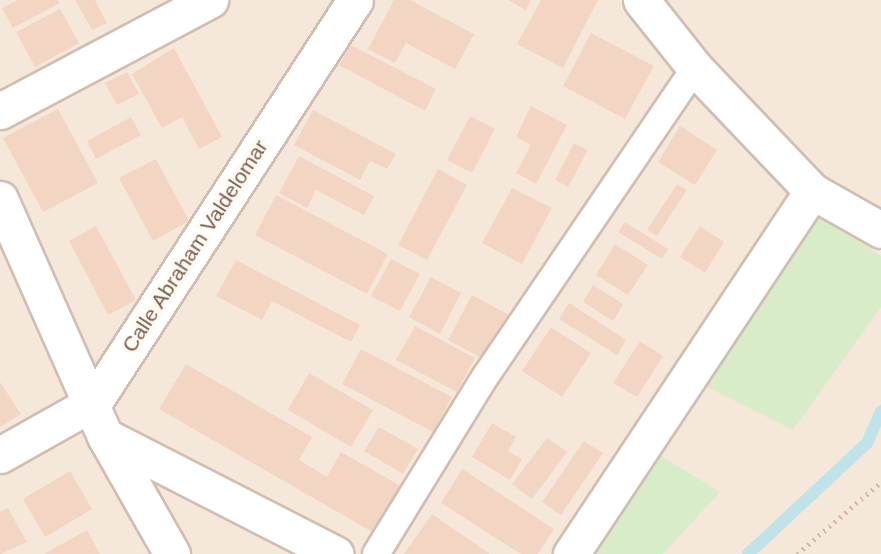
<!DOCTYPE html>
<html>
<head>
<meta charset="utf-8">
<style>
  body { margin:0 }
  #map { position:relative; width:881px; height:554px; overflow:hidden; background:#fdf6ec; font-family:Helvetica,sans-serif }
  div>[style] { position:absolute }
  [style*='--x'] { left:calc(var(--x)*1px); top:calc(var(--y)*1px); width:calc(var(--w)*1px); rotate:calc(var(--a)*1deg) }
  .residential>* { inset:0; background:#f5e8da }
  .green>* { inset:0; background:#d8ecc9 }
  .stream>* { height:12px; margin:-6px; padding:0 6px; transform-origin:6px; border-radius:6px; background:#bfe3e8 }
  .building>* { inset:0; background:#f3d5c3 }
  .path>* { height:4.5px; margin-top:-2.25px; transform-origin:0; background:repeating-linear-gradient(90deg,#d9b8a5 0 2px,transparent 0 7px) }
  .roads { filter:drop-shadow(2px 0 #d1beb0) drop-shadow(-2px 0 #d1beb0) drop-shadow(0 2px #d1beb0) drop-shadow(0 -2px #d1beb0) }
  .pedestrian>* { height:26px; margin:-13px; padding:0 13px; transform-origin:13px; border-radius:13px; background:#fff }
  .minor>* { height:35px; margin:-17.5px; padding:0 17.5px; transform-origin:17.5px; border-radius:17.5px; background:#fff }
  span { translate:-50% -50%; white-space:nowrap; text-align:center; line-height:1.15; -webkit-text-stroke:7px #fffaf3; paint-order:stroke }
  .street-label { font-size:21px; color:#7a5c4d }
</style>
</head>
<body>
<div id="map">
  <div class="residential">
    <i style="clip-path:polygon(0 0,881px 0,881px 554px,0 554px)"></i>
  </div>
  <div class="green">
    <i style="clip-path:polygon(821px 214px,881px 256px,881px 307px,793px 430px,703px 385px)"></i>
    <i style="clip-path:polygon(658px 454px,720px 492px,663px 554px,596px 554px)"></i>
  </div>
  <div class="stream">
    <i style="--x:748;--y:554;--w:163;--a:-43"></i>
    <i style="--x:867;--y:443;--w:35;--a:-66"></i>
  </div>
  <div class="building">
    <i style="clip-path:polygon(18px 0,58px 0,60px 3px,13px 28px,2px 8px)"></i>
    <i style="clip-path:polygon(75px 0,95px 0,107px 23px,92px 30px)"></i>
    <i style="clip-path:polygon(394px 0,410px 0,474px 34px,455px 69px,406px 43px,395px 63px,368px 49px)"></i>
    <i style="clip-path:polygon(508px 0,531px 0,526px 10px)"></i>
    <i style="clip-path:polygon(541px 0,598px 0,563px 68px,517px 44px)"></i>
    <i style="clip-path:polygon(60px 9px,79px 43px,35px 67px,16px 32px)"></i>
    <i style="clip-path:polygon(591px 33px,654px 66px,625px 119px,563px 86px)"></i>
    <i style="clip-path:polygon(351px 45px,436px 89px,425px 111px,339px 65px)"></i>
    <i style="clip-path:polygon(174px 48px,222px 137px,199px 149px,182px 117px,162px 128px,132px 74px)"></i>
    <i style="clip-path:polygon(127px 72px,139px 94px,117px 105px,105px 83px)"></i>
    <i style="clip-path:polygon(531px 106px,567px 125px,536px 184px,516px 173px,531px 145px,516px 137px)"></i>
    <i style="clip-path:polygon(58px 109px,98px 183px,43px 212px,3px 138px)"></i>
    <i style="clip-path:polygon(313px 110px,396px 154px,387px 169px,370px 161px,360px 180px,294px 145px)"></i>
    <i style="clip-path:polygon(470px 116px,495px 129px,472px 173px,447px 160px)"></i>
    <i style="clip-path:polygon(131px 117px,141px 135px,96px 159px,87px 141px)"></i>
    <i style="clip-path:polygon(680px 126px,717px 150px,695px 185px,658px 162px)"></i>
    <i style="clip-path:polygon(574px 143px,588px 150px,568px 187px,555px 180px)"></i>
    <i style="clip-path:polygon(299px 156px,374px 196px,364px 215px,316px 190px,307px 208px,279px 193px)"></i>
    <i style="clip-path:polygon(156px 159px,189px 221px,153px 241px,119px 178px)"></i>
    <i style="clip-path:polygon(438px 169px,467px 185px,427px 260px,398px 245px)"></i>
    <i style="clip-path:polygon(677px 184px,687px 190px,657px 236px,647px 230px)"></i>
    <i style="clip-path:polygon(512px 188px,552px 208px,522px 264px,482px 243px)"></i>
    <i style="clip-path:polygon(276px 195px,388px 254px,367px 294px,255px 235px)"></i>
    <i style="clip-path:polygon(625px 222px,668px 249px,662px 259px,618px 232px)"></i>
    <i style="clip-path:polygon(96px 226px,136px 300px,108px 315px,69px 241px)"></i>
    <i style="clip-path:polygon(700px 226px,724px 242px,705px 273px,680px 257px)"></i>
    <i style="clip-path:polygon(615px 244px,648px 265px,628px 295px,596px 275px)"></i>
    <i style="clip-path:polygon(391px 259px,420px 274px,400px 311px,371px 296px)"></i>
    <i style="clip-path:polygon(236px 260px,360px 325px,351px 342px,272px 301px,262px 320px,216px 296px)"></i>
    <i style="clip-path:polygon(431px 277px,461px 293px,440px 334px,409px 317px)"></i>
    <i style="clip-path:polygon(593px 285px,623px 304px,613px 321px,583px 302px)"></i>
    <i style="clip-path:polygon(472px 295px,509px 315px,485px 360px,448px 340px)"></i>
    <i style="clip-path:polygon(569px 303px,626px 340px,617px 355px,559px 319px)"></i>
    <i style="clip-path:polygon(415px 326px,475px 358px,457px 392px,396px 360px)"></i>
    <i style="clip-path:polygon(551px 327px,591px 353px,562px 397px,522px 371px)"></i>
    <i style="clip-path:polygon(640px 341px,663px 356px,637px 397px,613px 383px)"></i>
    <i style="clip-path:polygon(361px 349px,452px 397px,433px 432px,342px 384px)"></i>
    <i style="clip-path:polygon(186px 364px,312px 437px,299px 460px,327px 477px,341px 452px,401px 486px,374px 533px,159px 409px)"></i>
    <i style="clip-path:polygon(309px 373px,373px 410px,351px 447px,288px 410px)"></i>
    <i style="clip-path:polygon(0 382px,21px 414px,0 427px)"></i>
    <i style="clip-path:polygon(492px 423px,516px 437px,508px 451px,522px 459px,510px 480px,472px 457px)"></i>
    <i style="clip-path:polygon(379px 427px,418px 449px,403px 474px,364px 451px)"></i>
    <i style="clip-path:polygon(547px 438px,567px 452px,532px 499px,512px 484px)"></i>
    <i style="clip-path:polygon(584px 441px,603px 453px,561px 515px,542px 502px)"></i>
    <i style="clip-path:polygon(462px 469px,554px 529px,538px 554px,521px 554px,441px 503px)"></i>
    <i style="clip-path:polygon(70px 471px,92px 509px,45px 537px,23px 499px)"></i>
    <i style="clip-path:polygon(8px 508px,27px 542px,0 554px,0 512px)"></i>
    <i style="clip-path:polygon(432px 514px,490px 554px,404px 554px)"></i>
    <i style="clip-path:polygon(87px 530px,100px 554px,44px 554px)"></i>
  </div>
  <div class="path">
    <i style="--x:797;--y:554;--w:111;--a:-40.6"></i>
  </div>
  <div class="roads">
    <div class="pedestrian">
      <i style="--x:376;--y:554;--w:208;--a:-58.4"></i>
      <i style="--x:485;--y:377;--w:374;--a:-55.8"></i>
    </div>
    <div class="minor">
      <i style="--x:641;--y:0;--w:87;--a:51.5"></i>
      <i style="--x:695;--y:68;--w:170;--a:46.4"></i>
      <i style="--x:812;--y:191;--w:79;--a:29.5"></i>
      <i style="--x:0;--y:111;--w:238;--a:-27.9"></i>
      <i style="--x:0;--y:199;--w:259;--a:66.1"></i>
      <i style="--x:105;--y:436;--w:136;--a:60.4"></i>
      <i style="--x:105;--y:436;--w:259;--a:27.1"></i>
      <i style="--x:0;--y:455;--w:108;--a:-29.4"></i>
      <i style="--x:94;--y:402;--w:479;--a:-57"></i>
      <i style="--x:571;--y:554;--w:436;--a:-56.4"></i>
    </div>
  </div>
  <div class="street-label">
    <span style="left:195px;top:246px;rotate:-57deg">Calle Abraham Valdelomar</span>
  </div>
</div>
</body>
</html>
